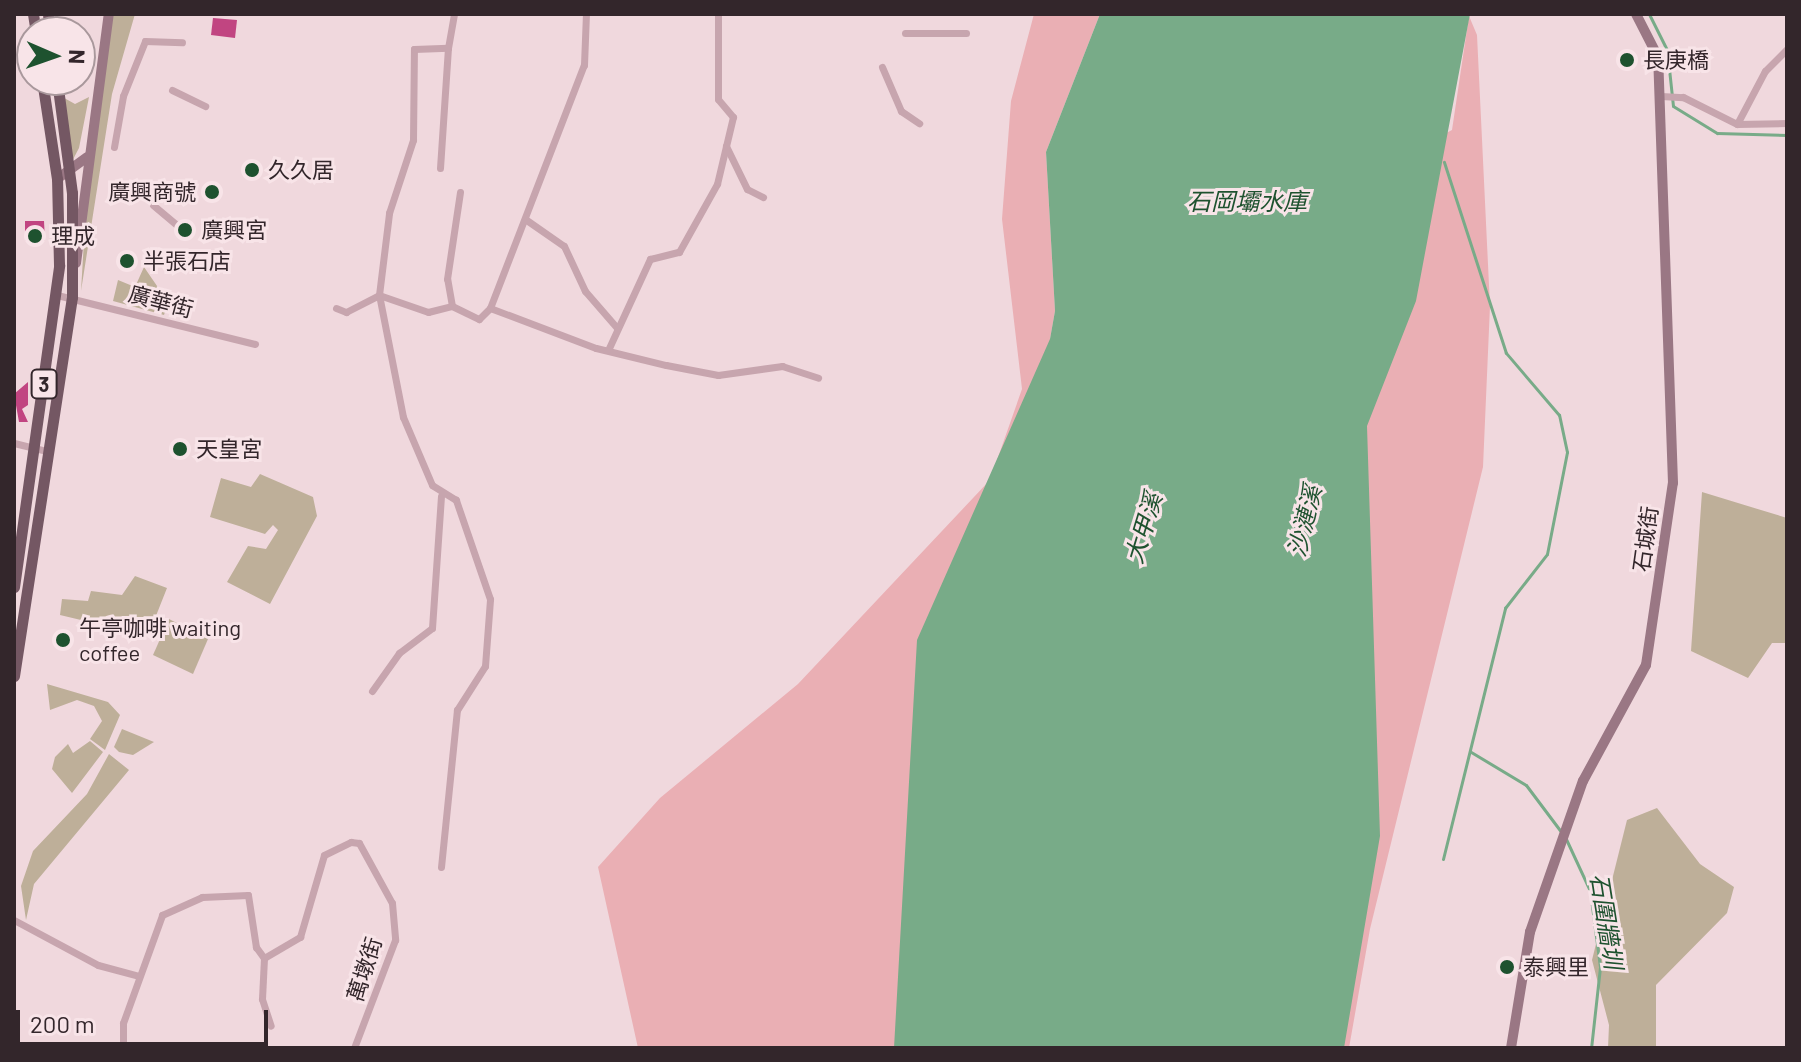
<!DOCTYPE html>
<html>
<head>
<meta charset="utf-8">
<style>
  body { margin:0 }
  #map { position:relative; width:1801px; height:1062px; overflow:hidden; background:#f0d8dd; font-family:Barlow,"Noto Sans TC",sans-serif }
  div>[style] { position:absolute }
  [style*='--x'] { left:calc(var(--x)*1px); top:calc(var(--y)*1px); width:calc(var(--w)*1px); rotate:calc(var(--a)*1deg) }
  .green>* { inset:0; background:#beaf99 }
  .sand>* { inset:0; background:#eaafb4 }
  .water>* { inset:0; background:#78ab88 }
  .stream>* { height:3px; margin:-1.5px; padding:0 1.5px; transform-origin:1.5px; border-radius:1.5px; background:#78ab88 }
  .building>* { inset:0; background:#c14581 }
  .street>* { height:7px; margin:-3.5px; padding:0 3.5px; transform-origin:3.5px; border-radius:3.5px; background:#c7a5ae }
  .secondary>* { height:10px; margin:-5px; padding:0 5px; transform-origin:5px; border-radius:5px; background:#9a7784 }
  .primary>* { height:11px; margin:-5.5px; padding:0 5.5px; transform-origin:5.5px; border-radius:5.5px; background:#745763 }
  .dots>* { width:22px; height:22px; translate:-50% -50%; box-sizing:border-box; border:4px solid #f8e4e8; border-radius:50% }
  span { translate:-50% -50%; white-space:nowrap; text-align:center; line-height:1.15; -webkit-text-stroke:6px #f8e4e8; paint-order:stroke }
  .shield-label span { padding:2px 6px; background:#f8e4e8; border:2px solid; border-radius:6px; -webkit-text-stroke-width:0 }
  .shield-label { font-size:20px; color:#33262b; font-weight:700 }
  .poi-label { font-size:22px; color:#33262b }
  .left { translate:0 -50%; text-align:left }
  .right { translate:-100% -50%; text-align:right }
  .street-label { font-size:22px; color:#33262b }
  .water-label { font-size:24px; color:#1e522f; font-style:italic }
  .frame { position:absolute; inset:0; border:16px solid #33262b; pointer-events:none }
  .north { position:absolute; left:16px; top:16px; width:80px; height:80px; box-sizing:border-box; background:#f8e4e8; border:2px solid #a9989c; border-radius:50%; rotate:92deg; font-size:22px; font-weight:700; line-height:32px; text-align:center; color:#33262b }
  .north::after { content:''; display:block; margin:auto; width:28px; height:36px; background:#1e522f; clip-path:polygon(50% 0,100% 100%,50% 72%,0 100%) }
  .scale { position:absolute; left:16px; top:1010px; width:252px; height:36px; box-sizing:border-box; border:4px solid #33262b; border-top:0; padding-left:10px; font-size:24px; line-height:28px; white-space:nowrap; color:#33262b; -webkit-text-stroke:6px #f8e4e8; paint-order:stroke }
</style>
</head>
<body>
<div id="map">
  <div class="green">
    <i style="clip-path:polygon(112px 14px,135px 14px,112px 94px,81px 291px,87px 191px)"></i>
    <i style="clip-path:polygon(57px 94px,75px 104px,89px 97px,79px 148px,68px 169px)"></i>
    <i style="clip-path:polygon(144px 267px,168px 302px,164px 315px,113px 301px,118px 280px,135px 287px)"></i>
    <i style="clip-path:polygon(260px 474px,313px 497px,317px 516px,270px 604px,227px 582px,248px 546px,266px 549px,278px 530px,273px 525px,265px 534px,210px 517px,221px 478px,251px 487px)"></i>
    <i style="clip-path:polygon(1702px 492px,1787px 518px,1787px 643px,1772px 643px,1748px 678px,1691px 651px)"></i>
    <i style="clip-path:polygon(135px 576px,167px 588px,148px 636px,60px 615px,62px 599px,88px 601px,91px 591px,122px 595px)"></i>
    <i style="clip-path:polygon(169px 619px,208px 639px,193px 674px,153px 655px)"></i>
    <i style="clip-path:polygon(47px 684px,108px 702px,120px 715px,105px 750px,90px 739px,102px 721px,94px 706px,77px 700px,50px 710px)"></i>
    <i style="clip-path:polygon(122px 729px,154px 742px,133px 755px,119px 752px,114px 747px)"></i>
    <i style="clip-path:polygon(90px 741px,103px 752px,72px 793px,52px 769px,55px 757px,68px 744px,73px 753px)"></i>
    <i style="clip-path:polygon(109px 754px,129px 770px,34px 884px,26px 920px,21px 886px,33px 851px,87px 794px)"></i>
    <i style="clip-path:polygon(1657px 808px,1700px 864px,1734px 887px,1727px 913px,1656px 985px,1656px 1048px,1608px 1048px,1609px 1025px,1592px 960px,1627px 820px)"></i>
  </div>
  <div class="sand">
    <i style="clip-path:polygon(1034px 14px,1100px 14px,1046px 152px,1055px 311px,1050px 339px,1452px 130px,1469px 16px,1477px 35px,1490px 306px,1483px 467px,1370px 929px,1349px 1048px,638px 1048px,598px 867px,660px 798px,798px 684px,990px 480px,1022px 389px,1002px 219px,1011px 101px)"></i>
  </div>
  <div class="water">
    <i style="clip-path:polygon(1100px 14px,1470px 14px,1416px 301px,1367px 426px,1380px 836px,1344px 1048px,894px 1048px,917px 640px,1050px 339px,1055px 311px,1046px 152px)"></i>
  </div>
  <div class="stream">
    <i style="--x:1649;--y:14;--w:40;--a:63.4"></i>
    <i style="--x:1667;--y:50;--w:56;--a:83.9"></i>
    <i style="--x:1673;--y:106;--w:52;--a:31.5"></i>
    <i style="--x:1717;--y:133;--w:70;--a:1.6"></i>
    <i style="--x:1471;--y:752;--w:64;--a:31"></i>
    <i style="--x:1526;--y:785;--w:60;--a:53.1"></i>
    <i style="--x:1566;--y:839;--w:57;--a:65.2"></i>
    <i style="--x:1590;--y:891;--w:77;--a:82.5"></i>
    <i style="--x:1600;--y:967;--w:81;--a:96.3"></i>
    <i style="--x:1443;--y:859;--w:259;--a:-76.1"></i>
    <i style="--x:1505;--y:608;--w:68;--a:-52.1"></i>
    <i style="--x:1547;--y:554;--w:104;--a:-78.9"></i>
    <i style="--x:1567;--y:452;--w:38;--a:-102"></i>
    <i style="--x:1559;--y:415;--w:82;--a:-130.5"></i>
    <i style="--x:1506;--y:353;--w:201;--a:-108"></i>
  </div>
  <div class="building">
    <i style="clip-path:polygon(213px 18px,237px 20px,235px 38px,211px 35px)"></i>
    <i style="clip-path:polygon(25px 221px,44px 221px,45px 241px,25px 241px)"></i>
    <i style="clip-path:polygon(28px 382px,28px 405px,22px 409px,28px 422px,19px 422px,14px 394px)"></i>
  </div>
  <div class="street">
    <i style="--x:905;--y:33;--w:61;--a:0"></i>
    <i style="--x:882;--y:67;--w:48;--a:66.6"></i>
    <i style="--x:901;--y:111;--w:22;--a:34"></i>
    <i style="--x:172;--y:90;--w:37;--a:26"></i>
    <i style="--x:1661;--y:96;--w:22;--a:3"></i>
    <i style="--x:1683;--y:97;--w:60;--a:26.6"></i>
    <i style="--x:1737;--y:124;--w:50;--a:-1.1"></i>
    <i style="--x:1737;--y:124;--w:60;--a:-62.2"></i>
    <i style="--x:1765;--y:71;--w:31;--a:-45"></i>
    <i style="--x:726;--y:146;--w:48;--a:64"></i>
    <i style="--x:747;--y:189;--w:18;--a:27"></i>
    <i style="--x:114;--y:147;--w:52;--a:-80"></i>
    <i style="--x:123;--y:96;--w:59;--a:-68.2"></i>
    <i style="--x:145;--y:41;--w:37;--a:2"></i>
    <i style="--x:440;--y:168;--w:120;--a:-86.2"></i>
    <i style="--x:153;--y:205;--w:33;--a:40"></i>
    <i style="--x:525;--y:219;--w:47;--a:34.7"></i>
    <i style="--x:564;--y:246;--w:50;--a:65"></i>
    <i style="--x:585;--y:291;--w:49;--a:49.1"></i>
    <i style="--x:57;--y:295;--w:204;--a:13.9"></i>
    <i style="--x:452;--y:306;--w:27;--a:-100"></i>
    <i style="--x:447;--y:279;--w:88;--a:-81.5"></i>
    <i style="--x:336;--y:308;--w:11;--a:22"></i>
    <i style="--x:346;--y:312;--w:37;--a:-27"></i>
    <i style="--x:379;--y:295;--w:52;--a:19.1"></i>
    <i style="--x:428;--y:312;--w:25;--a:-14"></i>
    <i style="--x:452;--y:306;--w:30;--a:26"></i>
    <i style="--x:479;--y:319;--w:16;--a:-45"></i>
    <i style="--x:490;--y:308;--w:113;--a:20.7"></i>
    <i style="--x:596;--y:348;--w:72;--a:13.7"></i>
    <i style="--x:666;--y:365;--w:53;--a:10.9"></i>
    <i style="--x:718;--y:375;--w:65;--a:-8"></i>
    <i style="--x:782;--y:366;--w:38;--a:18"></i>
    <i style="--x:490;--y:308;--w:261;--a:-68.9"></i>
    <i style="--x:584;--y:65;--w:51;--a:-87.8"></i>
    <i style="--x:609;--y:348;--w:98;--a:-65.3"></i>
    <i style="--x:650;--y:259;--w:30;--a:-14"></i>
    <i style="--x:679;--y:252;--w:78;--a:-60.8"></i>
    <i style="--x:717;--y:184;--w:69;--a:-76.6"></i>
    <i style="--x:733;--y:117;--w:23;--a:-130"></i>
    <i style="--x:718;--y:99;--w:85;--a:-90"></i>
    <i style="--x:14;--y:443;--w:34;--a:14"></i>
    <i style="--x:372;--y:691;--w:47;--a:-54.6"></i>
    <i style="--x:399;--y:653;--w:41;--a:-37.1"></i>
    <i style="--x:432;--y:628;--w:132;--a:-86.1"></i>
    <i style="--x:441;--y:867;--w:158;--a:-84.2"></i>
    <i style="--x:457;--y:710;--w:52;--a:-57.5"></i>
    <i style="--x:485;--y:666;--w:67;--a:-85.7"></i>
    <i style="--x:490;--y:599;--w:105;--a:-109"></i>
    <i style="--x:456;--y:500;--w:28;--a:-148"></i>
    <i style="--x:432;--y:485;--w:74;--a:-113.1"></i>
    <i style="--x:403;--y:417;--w:124;--a:-101.1"></i>
    <i style="--x:379;--y:295;--w:83;--a:-83"></i>
    <i style="--x:389;--y:213;--w:77;--a:-71.8"></i>
    <i style="--x:413;--y:140;--w:91;--a:-89.4"></i>
    <i style="--x:414;--y:49;--w:34;--a:-2"></i>
    <i style="--x:448;--y:48;--w:35;--a:-80"></i>
    <i style="--x:14;--y:920;--w:95;--a:28.2"></i>
    <i style="--x:98;--y:965;--w:42;--a:15"></i>
    <i style="--x:264;--y:958;--w:41;--a:92.8"></i>
    <i style="--x:262;--y:999;--w:28;--a:72"></i>
    <i style="--x:123;--y:1048;--w:25;--a:-90"></i>
    <i style="--x:123;--y:1023;--w:115;--a:-70.1"></i>
    <i style="--x:162;--y:915;--w:44;--a:-24.2"></i>
    <i style="--x:202;--y:897;--w:46;--a:-2.5"></i>
    <i style="--x:248;--y:895;--w:53;--a:81.3"></i>
    <i style="--x:256;--y:947;--w:14;--a:54"></i>
    <i style="--x:264;--y:958;--w:42;--a:-30.3"></i>
    <i style="--x:300;--y:937;--w:85;--a:-73.7"></i>
    <i style="--x:324;--y:855;--w:30;--a:-26"></i>
    <i style="--x:351;--y:842;--w:8;--a:7"></i>
    <i style="--x:359;--y:843;--w:68;--a:61.2"></i>
    <i style="--x:392;--y:903;--w:37;--a:85"></i>
    <i style="--x:395;--y:940;--w:116;--a:110.8"></i>
  </div>
  <div class="secondary">
    <i style="--x:57;--y:179;--w:37;--a:-36"></i>
    <i style="--x:76;--y:263;--w:251;--a:-82.5"></i>
    <i style="--x:1511;--y:1048;--w:118;--a:-80.7"></i>
    <i style="--x:1530;--y:932;--w:160;--a:-70.7"></i>
    <i style="--x:1583;--y:781;--w:132;--a:-61.5"></i>
    <i style="--x:1646;--y:665;--w:184;--a:-81.6"></i>
    <i style="--x:1673;--y:483;--w:426;--a:-92"></i>
    <i style="--x:1658;--y:57;--w:48;--a:-117.1"></i>
  </div>
  <div class="primary">
    <i style="--x:33;--y:14;--w:18;--a:81"></i>
    <i style="--x:48;--y:14;--w:18;--a:84"></i>
    <i style="--x:14;--y:587;--w:325;--a:-82"></i>
    <i style="--x:59;--y:265;--w:86;--a:-91.3"></i>
    <i style="--x:57;--y:179;--w:100;--a:-98.6"></i>
    <i style="--x:14;--y:676;--w:383;--a:-81.3"></i>
    <i style="--x:72;--y:297;--w:104;--a:-90"></i>
    <i style="--x:72;--y:193;--w:114;--a:-97.6"></i>
  </div>
  <div class="dots">
    <i style="left:1627px;top:60px;background:#1e522f"></i>
    <i style="left:252px;top:170px;background:#1e522f"></i>
    <i style="left:212px;top:192px;background:#1e522f"></i>
    <i style="left:185px;top:230px;background:#1e522f"></i>
    <i style="left:35px;top:236px;background:#1e522f"></i>
    <i style="left:127px;top:261px;background:#1e522f"></i>
    <i style="left:180px;top:449px;background:#1e522f"></i>
    <i style="left:63px;top:640px;background:#1e522f"></i>
    <i style="left:1507px;top:967px;background:#1e522f"></i>
  </div>
  <div class="shield-label">
    <span style="left:44px;top:384px">3</span>
  </div>
  <div class="poi-label">
    <span class="left" style="left:1643px;top:60px">長庚橋</span>
    <span class="left" style="left:268px;top:170px">久久居</span>
    <span class="right" style="left:196px;top:192px">廣興商號</span>
    <span class="left" style="left:201px;top:230px">廣興宮</span>
    <span class="left" style="left:51px;top:236px">理成</span>
    <span class="left" style="left:143px;top:261px">半張石店</span>
    <span class="left" style="left:196px;top:449px">天皇宮</span>
    <span class="left" style="left:79px;top:640px">午亭咖啡 waiting<br>coffee</span>
    <span class="left" style="left:1523px;top:967px">泰興里</span>
  </div>
  <div class="street-label">
    <span style="left:161px;top:301px;rotate:15deg">廣華街</span>
    <span style="left:1645px;top:539px;rotate:-82deg">石城街</span>
    <span style="left:364px;top:969px;rotate:-72deg">萬墩街</span>
  </div>
  <div class="water-label">
    <span style="left:1247px;top:201px">石岡壩水庫</span>
    <span style="left:1304px;top:521px;rotate:-76deg">沙漣溪</span>
    <span style="left:1143px;top:528px;rotate:-73deg">大甲溪</span>
    <span style="left:1607px;top:921px;rotate:81deg">石圍牆圳</span>
  </div>
  <div class="frame"></div>
  <div class="north">N</div>
  <div class="scale">200 m</div>
</div>
</body>
</html>
